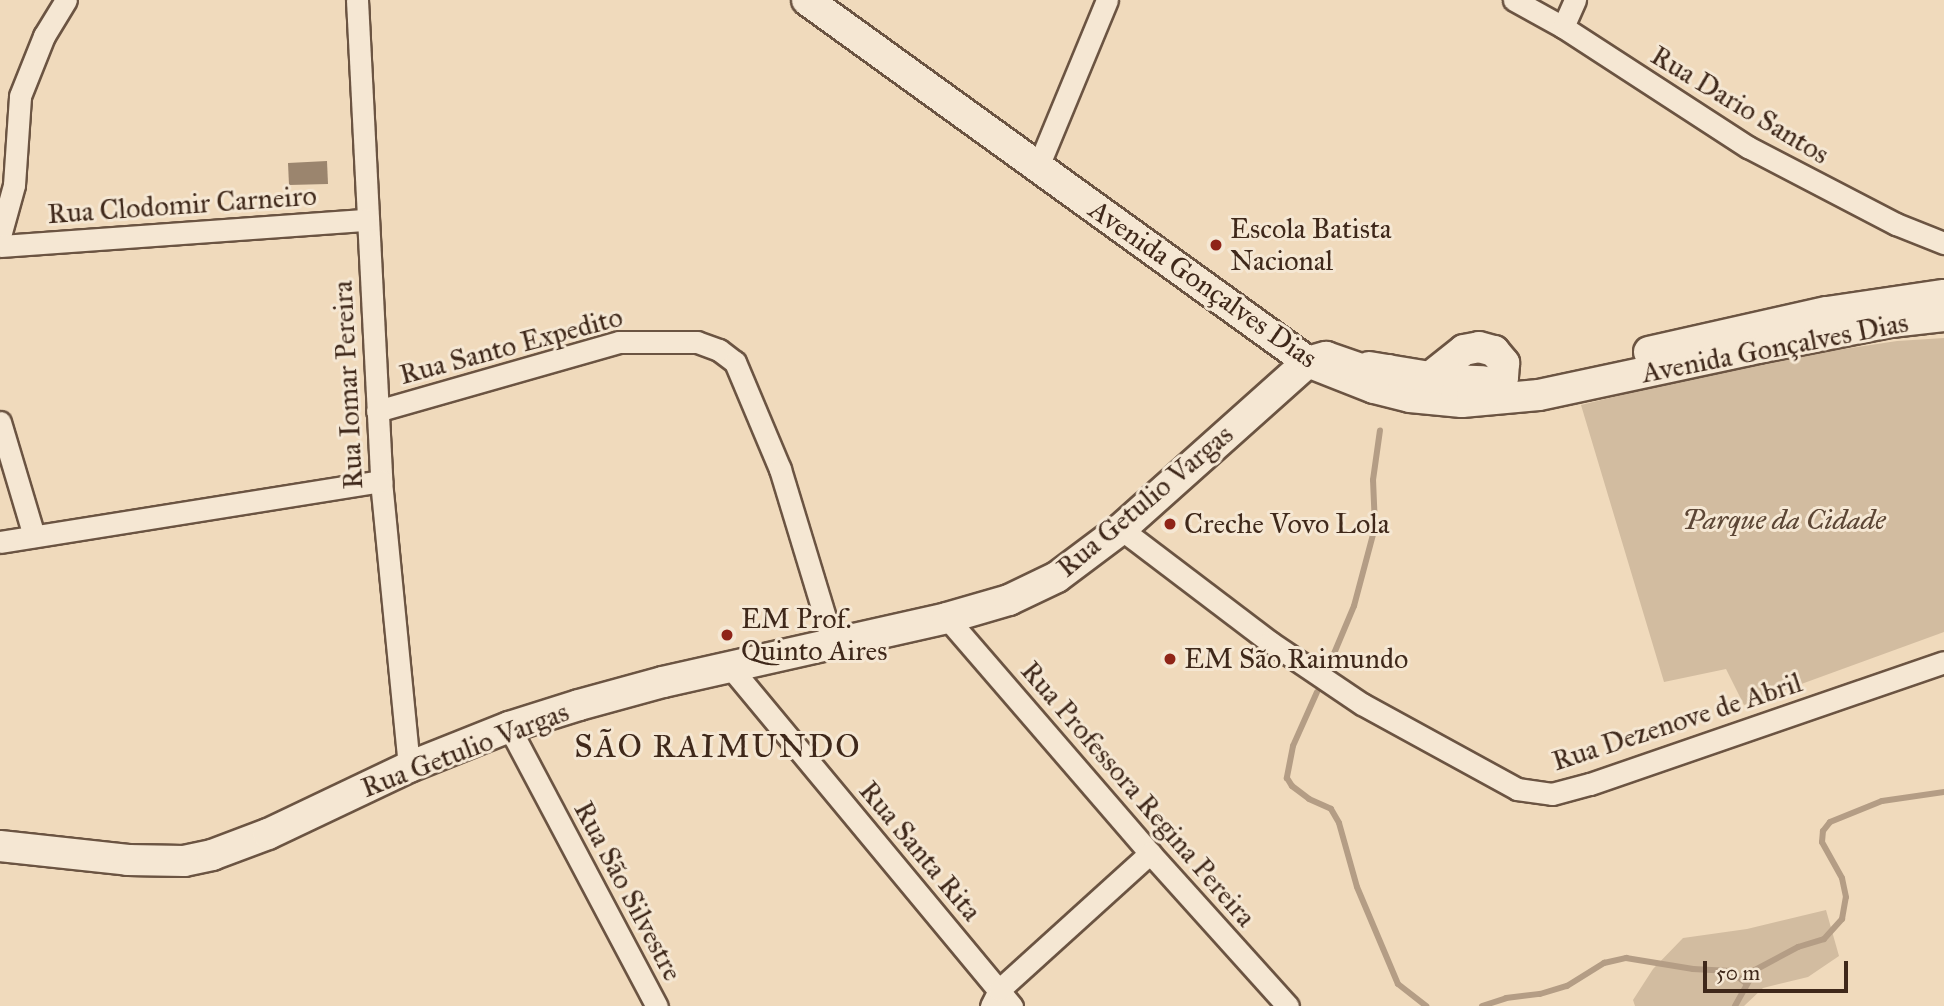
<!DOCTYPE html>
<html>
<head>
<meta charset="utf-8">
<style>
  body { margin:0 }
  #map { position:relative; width:1944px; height:1006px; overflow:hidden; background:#f0dabc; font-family:"IM FELL Great Primer",serif }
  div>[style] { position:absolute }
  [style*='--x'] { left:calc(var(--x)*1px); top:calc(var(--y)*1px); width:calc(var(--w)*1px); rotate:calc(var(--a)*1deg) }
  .green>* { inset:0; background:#d2bca0 }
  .stream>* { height:6px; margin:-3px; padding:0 3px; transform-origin:3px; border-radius:3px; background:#b49d85 }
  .building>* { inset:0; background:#9b856e }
  .roads { filter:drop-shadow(2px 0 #6b5442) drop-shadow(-2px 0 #6b5442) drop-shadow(0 2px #6b5442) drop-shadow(0 -2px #6b5442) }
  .street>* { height:21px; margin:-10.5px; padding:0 10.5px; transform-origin:10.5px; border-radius:10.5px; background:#f5e7d3 }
  .secondary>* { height:30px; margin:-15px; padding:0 15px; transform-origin:15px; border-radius:15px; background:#f5e7d3 }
  .dots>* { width:19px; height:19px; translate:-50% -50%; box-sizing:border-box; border:4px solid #f5e7d3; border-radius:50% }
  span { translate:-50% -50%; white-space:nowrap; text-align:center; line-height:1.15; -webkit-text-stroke:6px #f5e7d3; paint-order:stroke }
  .street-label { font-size:28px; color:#3f281a }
  .poi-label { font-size:28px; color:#3f281a }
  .left { translate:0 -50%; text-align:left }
  .park-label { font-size:28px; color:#5c4635; font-style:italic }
  .quarter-label { font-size:32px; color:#3f281a; letter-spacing:2px }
  .scale { position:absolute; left:1703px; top:961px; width:145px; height:32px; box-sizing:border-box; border:4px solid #3f281a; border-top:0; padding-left:9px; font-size:21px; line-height:24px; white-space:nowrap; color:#3f281a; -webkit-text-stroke:5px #f5e7d3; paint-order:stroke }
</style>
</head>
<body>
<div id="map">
  <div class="green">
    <i style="clip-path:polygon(1944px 338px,1944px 632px,1744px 705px,1726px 669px,1664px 682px,1581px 405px,1752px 363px,1897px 341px)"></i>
    <i style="clip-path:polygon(1826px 910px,1839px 956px,1808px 977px,1763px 988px,1744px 1006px,1635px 1006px,1633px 1000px,1653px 969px,1683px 938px,1747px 929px)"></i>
  </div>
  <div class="stream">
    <i style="--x:1330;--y:663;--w:62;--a:-67.2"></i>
    <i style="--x:1354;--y:606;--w:82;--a:-75.1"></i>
    <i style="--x:1375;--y:527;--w:47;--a:-92.4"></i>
    <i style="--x:1373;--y:480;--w:50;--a:-82"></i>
    <i style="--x:1317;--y:692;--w:59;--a:114"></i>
    <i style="--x:1293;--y:746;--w:33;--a:101"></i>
    <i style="--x:1287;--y:778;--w:9;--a:58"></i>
    <i style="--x:1292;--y:786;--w:21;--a:37"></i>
    <i style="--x:1309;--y:799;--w:24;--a:24"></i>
    <i style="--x:1331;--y:809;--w:16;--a:60"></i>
    <i style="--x:1339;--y:823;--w:66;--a:74.3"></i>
    <i style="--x:1357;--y:887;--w:105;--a:67.1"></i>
    <i style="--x:1398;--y:984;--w:36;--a:38"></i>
    <i style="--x:1482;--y:1006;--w:25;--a:-18"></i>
    <i style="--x:1506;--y:998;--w:34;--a:-7"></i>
    <i style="--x:1540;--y:994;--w:28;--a:-17"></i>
    <i style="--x:1567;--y:986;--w:44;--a:-31.9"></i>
    <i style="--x:1604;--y:963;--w:23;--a:-13"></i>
    <i style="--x:1626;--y:958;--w:68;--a:9.3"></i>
    <i style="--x:1693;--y:969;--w:37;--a:3"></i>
    <i style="--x:1730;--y:971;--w:20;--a:37"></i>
    <i style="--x:1735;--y:1006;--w:41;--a:-60.9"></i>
    <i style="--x:1755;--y:970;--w:49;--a:-28.1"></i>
    <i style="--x:1798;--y:947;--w:27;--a:-17"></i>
    <i style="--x:1824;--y:939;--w:27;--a:-48"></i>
    <i style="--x:1842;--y:919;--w:22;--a:-80"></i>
    <i style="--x:1846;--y:897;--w:19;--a:-102"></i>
    <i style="--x:1842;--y:878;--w:41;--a:-119.1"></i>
    <i style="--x:1822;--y:842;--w:11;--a:-85"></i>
    <i style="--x:1823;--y:831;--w:11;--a:-52"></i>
    <i style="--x:1830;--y:822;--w:56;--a:-22"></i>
    <i style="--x:1882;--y:801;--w:63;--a:-8.3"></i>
  </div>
  <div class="building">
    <i style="clip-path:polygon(327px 161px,328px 184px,289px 185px,288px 163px)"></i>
  </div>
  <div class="roads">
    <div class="street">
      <i style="--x:357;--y:0;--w:482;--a:87.1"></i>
      <i style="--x:381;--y:481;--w:287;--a:84.4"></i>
      <i style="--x:1514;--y:0;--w:56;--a:28.9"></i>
      <i style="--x:1563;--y:27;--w:221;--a:33"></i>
      <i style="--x:1748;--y:147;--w:167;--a:27.5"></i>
      <i style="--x:1896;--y:224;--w:52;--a:21.6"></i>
      <i style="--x:1563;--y:27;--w:30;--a:-66"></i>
      <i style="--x:1037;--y:169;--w:183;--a:-67.5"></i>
      <i style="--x:0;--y:236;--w:53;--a:-74.6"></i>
      <i style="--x:14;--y:185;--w:89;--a:-86.1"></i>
      <i style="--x:20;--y:96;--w:65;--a:-68.2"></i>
      <i style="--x:44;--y:36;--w:42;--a:-58.6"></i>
      <i style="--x:0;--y:246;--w:368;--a:-4.1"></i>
      <i style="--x:377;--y:411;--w:252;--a:-15.9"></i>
      <i style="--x:619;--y:342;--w:78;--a:0"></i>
      <i style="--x:697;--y:342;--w:23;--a:20"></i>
      <i style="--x:719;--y:350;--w:20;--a:37"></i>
      <i style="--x:735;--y:362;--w:116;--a:67.2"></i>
      <i style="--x:780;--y:469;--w:182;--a:73.1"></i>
      <i style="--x:0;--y:422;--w:119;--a:73.4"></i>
      <i style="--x:1121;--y:529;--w:187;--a:37.2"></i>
      <i style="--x:1270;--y:642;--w:111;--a:34"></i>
      <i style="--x:1362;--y:704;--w:177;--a:28.7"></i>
      <i style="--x:1517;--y:789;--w:35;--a:8"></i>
      <i style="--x:1552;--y:794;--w:39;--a:-15"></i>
      <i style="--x:1590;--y:784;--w:374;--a:-19"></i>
      <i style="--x:0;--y:542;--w:386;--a:-9.1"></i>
      <i style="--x:947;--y:618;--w:311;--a:49.2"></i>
      <i style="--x:1150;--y:853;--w:206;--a:48"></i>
      <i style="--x:731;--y:668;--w:440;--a:50.3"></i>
      <i style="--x:509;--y:727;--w:316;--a:62.1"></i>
      <i style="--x:991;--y:1006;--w:18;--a:-63"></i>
      <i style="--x:999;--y:990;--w:204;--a:-42.2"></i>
    </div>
    <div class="secondary">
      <i style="--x:807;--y:0;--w:618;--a:35.85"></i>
      <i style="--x:1308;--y:362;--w:71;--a:21.5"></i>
      <i style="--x:1374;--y:388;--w:37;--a:14"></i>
      <i style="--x:1410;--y:397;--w:52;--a:5.5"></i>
      <i style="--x:1462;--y:402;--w:77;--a:-5.2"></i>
      <i style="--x:1539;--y:395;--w:224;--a:-12.1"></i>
      <i style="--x:1758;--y:348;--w:136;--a:-11.1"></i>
      <i style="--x:1891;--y:322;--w:53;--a:-6.5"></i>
      <i style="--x:1649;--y:352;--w:182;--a:-12.7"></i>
      <i style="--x:1827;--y:312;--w:118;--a:-8.3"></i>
      <i style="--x:1369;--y:367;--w:80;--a:9.3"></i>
      <i style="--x:1448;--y:380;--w:35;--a:2"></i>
      <i style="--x:1430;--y:377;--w:43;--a:-38.5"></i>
      <i style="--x:1464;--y:350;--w:15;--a:-11"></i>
      <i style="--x:1479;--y:347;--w:16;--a:15"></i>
      <i style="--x:1494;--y:351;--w:16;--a:50"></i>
      <i style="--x:1504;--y:363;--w:14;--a:94"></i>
      <i style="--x:1503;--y:377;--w:20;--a:131"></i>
      <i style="--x:1490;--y:392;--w:18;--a:171"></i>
      <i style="--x:0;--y:846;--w:129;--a:6.2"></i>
      <i style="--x:128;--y:860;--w:56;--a:1"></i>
      <i style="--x:184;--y:861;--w:29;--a:-12"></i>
      <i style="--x:212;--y:855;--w:60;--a:-20.6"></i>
      <i style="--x:268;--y:834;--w:156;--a:-25.4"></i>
      <i style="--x:409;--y:767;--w:108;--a:-21.8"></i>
      <i style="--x:509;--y:727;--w:73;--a:-17.4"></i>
      <i style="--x:579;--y:705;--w:87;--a:-15.3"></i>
      <i style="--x:663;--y:682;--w:291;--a:-12.7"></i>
      <i style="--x:947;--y:618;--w:65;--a:-16.2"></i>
      <i style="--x:1009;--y:600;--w:53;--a:-25.6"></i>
      <i style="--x:1057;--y:577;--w:80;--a:-36.9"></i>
      <i style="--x:1121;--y:529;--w:251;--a:-41.8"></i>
      <i style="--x:1308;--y:362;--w:19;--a:-16"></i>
      <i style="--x:1326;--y:357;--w:39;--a:19"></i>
      <i style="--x:1363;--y:370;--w:25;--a:0"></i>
    </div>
  </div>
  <div class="dots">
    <i style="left:1216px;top:245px;background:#8f2418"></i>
    <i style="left:1170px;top:524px;background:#8f2418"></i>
    <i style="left:727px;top:635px;background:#8f2418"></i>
    <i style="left:1170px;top:659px;background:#8f2418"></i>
  </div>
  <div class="street-label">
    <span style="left:1740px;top:105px;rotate:31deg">Rua Dario Santos</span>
    <span style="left:182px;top:205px;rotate:-4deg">Rua Clodomir Carneiro</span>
    <span style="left:1203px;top:284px;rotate:35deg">Avenida Gonçalves Dias</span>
    <span style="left:511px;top:346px;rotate:-15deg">Rua Santo Expedito</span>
    <span style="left:1775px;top:348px;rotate:-11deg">Avenida Gonçalves Dias</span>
    <span style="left:348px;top:385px;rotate:-93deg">Rua Iomar Pereira</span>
    <span style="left:1145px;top:501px;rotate:-40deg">Rua Getulio Vargas</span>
    <span style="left:1677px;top:722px;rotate:-18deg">Rua Dezenove de Abril</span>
    <span style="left:465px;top:750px;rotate:-21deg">Rua Getulio Vargas</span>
    <span style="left:1138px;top:794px;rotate:49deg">Rua Professora Regina Pereira</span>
    <span style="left:920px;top:851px;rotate:50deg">Rua Santa Rita</span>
    <span style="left:628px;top:891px;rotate:62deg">Rua São Silvestre</span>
  </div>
  <div class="poi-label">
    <span class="left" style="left:1230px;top:245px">Escola Batista<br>Nacional</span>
    <span class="left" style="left:1184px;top:524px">Creche Vovo Lola</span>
    <span class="left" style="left:741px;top:635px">EM Prof.<br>Quinto Aires</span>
    <span class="left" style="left:1184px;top:659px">EM São Raimundo</span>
  </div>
  <div class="park-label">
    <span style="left:1784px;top:520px">Parque da Cidade</span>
  </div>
  <div class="quarter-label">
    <span style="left:718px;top:747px">SÃO RAIMUNDO</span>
  </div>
  <div class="scale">50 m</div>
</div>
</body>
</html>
